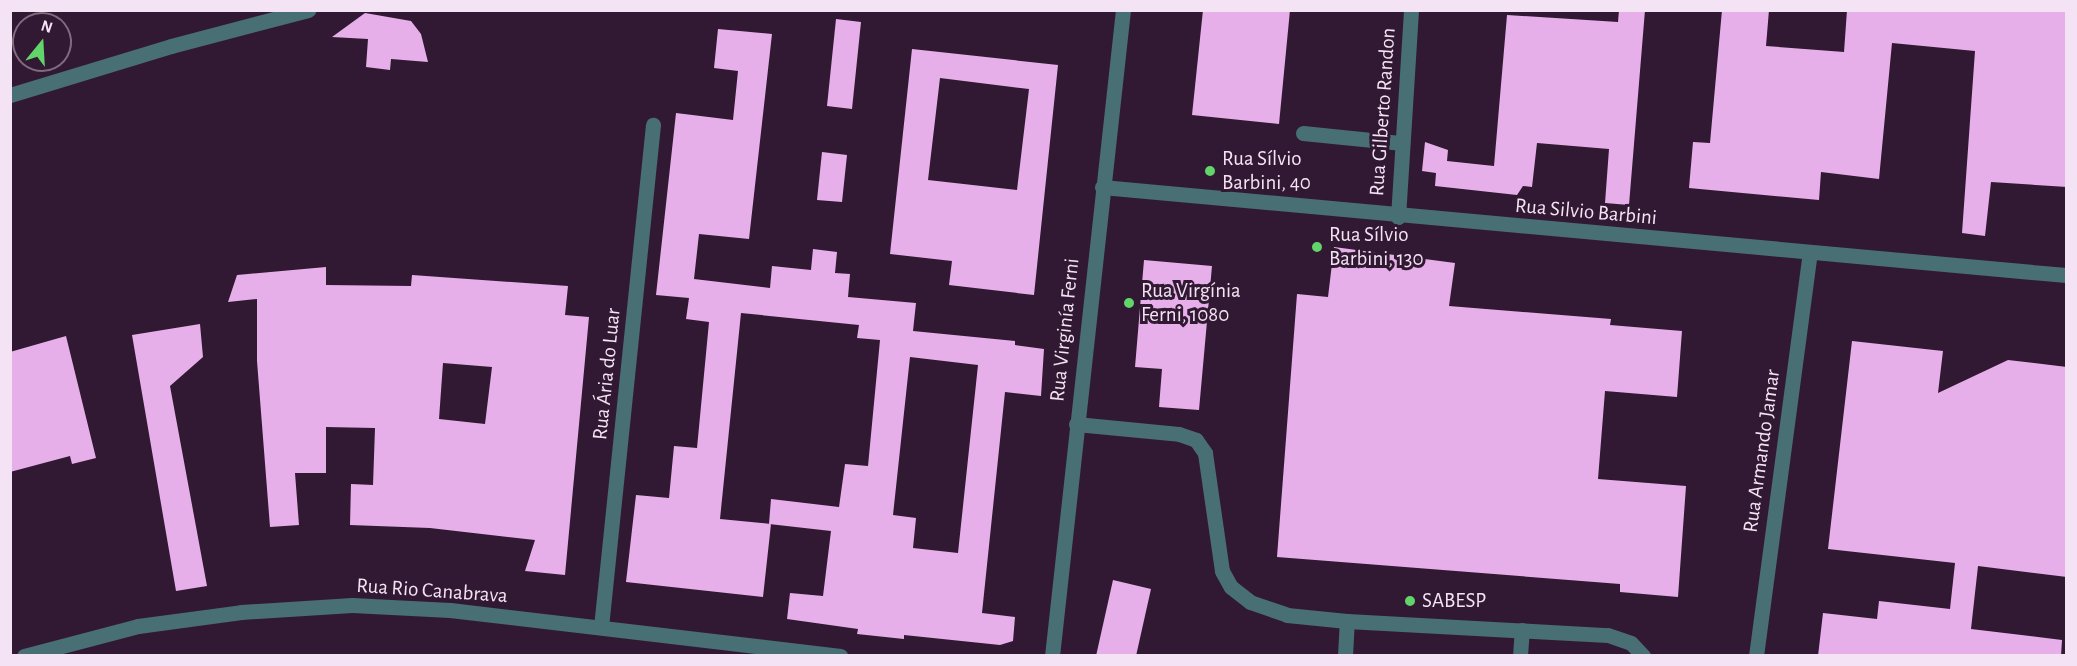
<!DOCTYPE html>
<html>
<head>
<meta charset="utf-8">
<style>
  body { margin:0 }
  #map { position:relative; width:2077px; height:666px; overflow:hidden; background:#321933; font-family:"Alegreya Sans",sans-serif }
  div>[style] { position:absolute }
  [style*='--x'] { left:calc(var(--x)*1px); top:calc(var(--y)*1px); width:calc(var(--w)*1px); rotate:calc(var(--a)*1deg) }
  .building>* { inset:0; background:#e7afe9 }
  .service>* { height:15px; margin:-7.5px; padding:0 7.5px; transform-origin:7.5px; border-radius:7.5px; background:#486f74 }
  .minor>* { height:15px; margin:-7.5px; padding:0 7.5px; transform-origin:7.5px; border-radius:7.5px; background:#486f74 }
  .tertiary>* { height:15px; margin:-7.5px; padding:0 7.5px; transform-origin:7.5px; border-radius:7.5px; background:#486f74 }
  .dots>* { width:16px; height:16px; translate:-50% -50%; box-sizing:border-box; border:3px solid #321933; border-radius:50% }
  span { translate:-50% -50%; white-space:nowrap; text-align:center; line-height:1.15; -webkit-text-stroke:6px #321933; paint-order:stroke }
  .street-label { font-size:21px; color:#f4e3f4 }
  .poi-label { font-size:21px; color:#f4e3f4 }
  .left { translate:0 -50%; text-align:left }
  .frame { position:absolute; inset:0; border:12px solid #f4e3f4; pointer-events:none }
  .north { position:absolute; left:12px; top:12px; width:60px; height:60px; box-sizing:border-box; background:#321933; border:2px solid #806a80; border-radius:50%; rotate:18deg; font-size:16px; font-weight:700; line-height:24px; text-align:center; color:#f4e3f4 }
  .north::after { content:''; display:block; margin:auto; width:21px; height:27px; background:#61d46a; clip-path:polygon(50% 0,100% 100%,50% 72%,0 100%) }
</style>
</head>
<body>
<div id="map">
  <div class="building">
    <i style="clip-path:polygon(1203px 10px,1290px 10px,1279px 124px,1192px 115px)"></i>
    <i style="clip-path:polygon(1619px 10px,1645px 10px,1629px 205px,1605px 203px,1609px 149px,1537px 143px,1532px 187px,1523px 186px,1517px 195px,1435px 186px,1436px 173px,1422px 171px,1425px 142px,1448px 150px,1447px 161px,1494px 166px,1507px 15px,1618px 22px)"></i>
    <i style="clip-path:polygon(1722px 10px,1769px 10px,1766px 46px,1844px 52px,1847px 10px,2067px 10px,2067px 187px,1991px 182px,1985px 236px,1962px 233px,1975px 51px,1892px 43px,1879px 179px,1821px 172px,1819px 200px,1689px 188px,1693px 142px,1710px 143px)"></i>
    <i style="clip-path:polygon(365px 13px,411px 21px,421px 34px,428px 62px,391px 59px,390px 70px,366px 67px,368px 39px,332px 37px)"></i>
    <i style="clip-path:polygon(836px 19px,861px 22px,852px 109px,827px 106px)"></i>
    <i style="clip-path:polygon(evenodd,718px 29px,772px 34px,749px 239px,699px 234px,694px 279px,770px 288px,772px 266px,811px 270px,813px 249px,837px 252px,835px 273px,850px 274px,848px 297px,916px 303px,913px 331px,1015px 341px,1015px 345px,1044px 349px,1041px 396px,1005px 392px,982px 613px,1015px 617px,1013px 641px,1000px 645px,904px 635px,904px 639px,857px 634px,858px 629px,787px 619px,790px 593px,823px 596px,831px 531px,769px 524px,771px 499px,839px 507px,845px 464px,868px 466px,880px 340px,857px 338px,859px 325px,741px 313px,720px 519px,771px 524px,763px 597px,626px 582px,636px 495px,669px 498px,674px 446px,697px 448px,709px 322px,686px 319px,689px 298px,656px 295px,676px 113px,733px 120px,738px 71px,714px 68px,718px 29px,910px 357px,978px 365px,958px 553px,913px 548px,916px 518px,893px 515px,910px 357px)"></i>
    <i style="clip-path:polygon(evenodd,912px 49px,1058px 65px,1034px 295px,949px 285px,952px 261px,890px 254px,912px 49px,940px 78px,1029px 89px,1017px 190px,928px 180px,940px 78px)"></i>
    <i style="clip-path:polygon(822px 152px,847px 155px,842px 202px,817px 200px)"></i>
    <i style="clip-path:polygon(1334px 247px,1455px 263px,1449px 306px,1611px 319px,1610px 325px,1682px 331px,1677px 397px,1605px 391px,1598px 479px,1686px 486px,1678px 597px,1620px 592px,1620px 584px,1277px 557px,1297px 294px,1328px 297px)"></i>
    <i style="clip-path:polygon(1144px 260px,1212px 266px,1199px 410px,1159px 407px,1162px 369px,1135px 367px)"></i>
    <i style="clip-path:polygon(evenodd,326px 267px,326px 285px,411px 286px,412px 275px,568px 286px,565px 315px,589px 317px,565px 575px,525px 571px,535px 540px,430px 528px,350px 525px,351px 484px,373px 485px,375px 428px,326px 427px,326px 473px,295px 473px,299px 525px,270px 527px,257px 361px,257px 299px,228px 302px,237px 275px,326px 267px,443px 363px,492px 367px,485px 424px,439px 419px,443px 363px)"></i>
    <i style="clip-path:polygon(200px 324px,203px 357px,170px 386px,207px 586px,176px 591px,132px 335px)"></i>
    <i style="clip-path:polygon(66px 336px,96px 458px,72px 464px,70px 456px,10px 472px,10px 352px)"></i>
    <i style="clip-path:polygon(1852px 341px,1943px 351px,1938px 393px,2008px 360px,2067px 367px,2067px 577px,1978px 566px,1971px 629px,2062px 640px,2061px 656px,1818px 656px,1823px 613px,1877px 619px,1879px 601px,1950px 609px,1955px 563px,1828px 549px)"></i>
    <i style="clip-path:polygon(1113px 580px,1151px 589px,1136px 656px,1096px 656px)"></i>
  </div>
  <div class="service">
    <i style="--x:1303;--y:133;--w:100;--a:5.8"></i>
    <i style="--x:1076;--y:424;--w:103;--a:5.5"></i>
    <i style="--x:1179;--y:434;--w:18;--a:19"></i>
    <i style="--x:1196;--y:440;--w:16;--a:55"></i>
    <i style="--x:1205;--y:453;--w:119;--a:81.8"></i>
    <i style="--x:1222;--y:571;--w:18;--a:61"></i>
    <i style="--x:1231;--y:587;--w:24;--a:38"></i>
    <i style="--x:1250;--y:602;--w:39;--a:19"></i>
    <i style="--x:1287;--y:615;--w:60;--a:5.7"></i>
    <i style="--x:1347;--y:621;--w:261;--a:3.1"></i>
    <i style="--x:1608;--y:635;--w:24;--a:19"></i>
    <i style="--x:1631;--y:643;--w:18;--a:47"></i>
    <i style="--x:1345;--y:656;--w:35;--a:-87"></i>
    <i style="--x:1520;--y:656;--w:26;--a:-86"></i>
  </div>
  <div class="minor">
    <i style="--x:10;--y:95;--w:168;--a:-16.9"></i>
    <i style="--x:171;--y:46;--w:142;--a:-14.7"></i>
    <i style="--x:1102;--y:187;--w:968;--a:5.22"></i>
    <i style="--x:1398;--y:217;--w:207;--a:-86.4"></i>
    <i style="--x:601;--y:627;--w:505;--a:-84.09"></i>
    <i style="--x:24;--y:656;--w:118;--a:-14.7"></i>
    <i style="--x:138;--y:626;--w:104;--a:-7.7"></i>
    <i style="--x:241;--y:612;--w:111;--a:-3.6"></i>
    <i style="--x:352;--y:605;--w:98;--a:2.9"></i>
    <i style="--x:450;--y:610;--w:393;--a:6.7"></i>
    <i style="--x:1756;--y:656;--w:407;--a:-82.4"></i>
  </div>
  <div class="tertiary">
    <i style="--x:1052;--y:656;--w:650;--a:-83.73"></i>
  </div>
  <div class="dots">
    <i style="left:1210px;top:171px;background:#61d46a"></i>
    <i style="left:1317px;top:247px;background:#61d46a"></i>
    <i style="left:1129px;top:303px;background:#61d46a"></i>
    <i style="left:1410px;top:601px;background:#61d46a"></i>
  </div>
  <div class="street-label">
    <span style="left:1383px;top:112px;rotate:-86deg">Rua Gilberto Randon</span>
    <span style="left:1586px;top:212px;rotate:5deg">Rua Silvio Barbini</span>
    <span style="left:1065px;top:330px;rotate:-84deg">Rua Virginía Ferni</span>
    <span style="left:607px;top:374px;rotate:-84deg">Rua Ária do Luar</span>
    <span style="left:1762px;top:451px;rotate:-82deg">Rua Armando Jamar</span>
    <span style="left:432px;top:591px;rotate:4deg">Rua Rio Canabrava</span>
  </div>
  <div class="poi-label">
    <span class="left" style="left:1222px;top:171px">Rua Sílvio<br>Barbini, 40</span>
    <span class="left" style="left:1329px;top:247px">Rua Sílvio<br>Barbini, 130</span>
    <span class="left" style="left:1141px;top:303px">Rua Virgínia<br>Ferni, 1080</span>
    <span class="left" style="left:1422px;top:601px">SABESP</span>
  </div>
  <div class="frame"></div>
  <div class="north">N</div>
</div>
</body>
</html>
